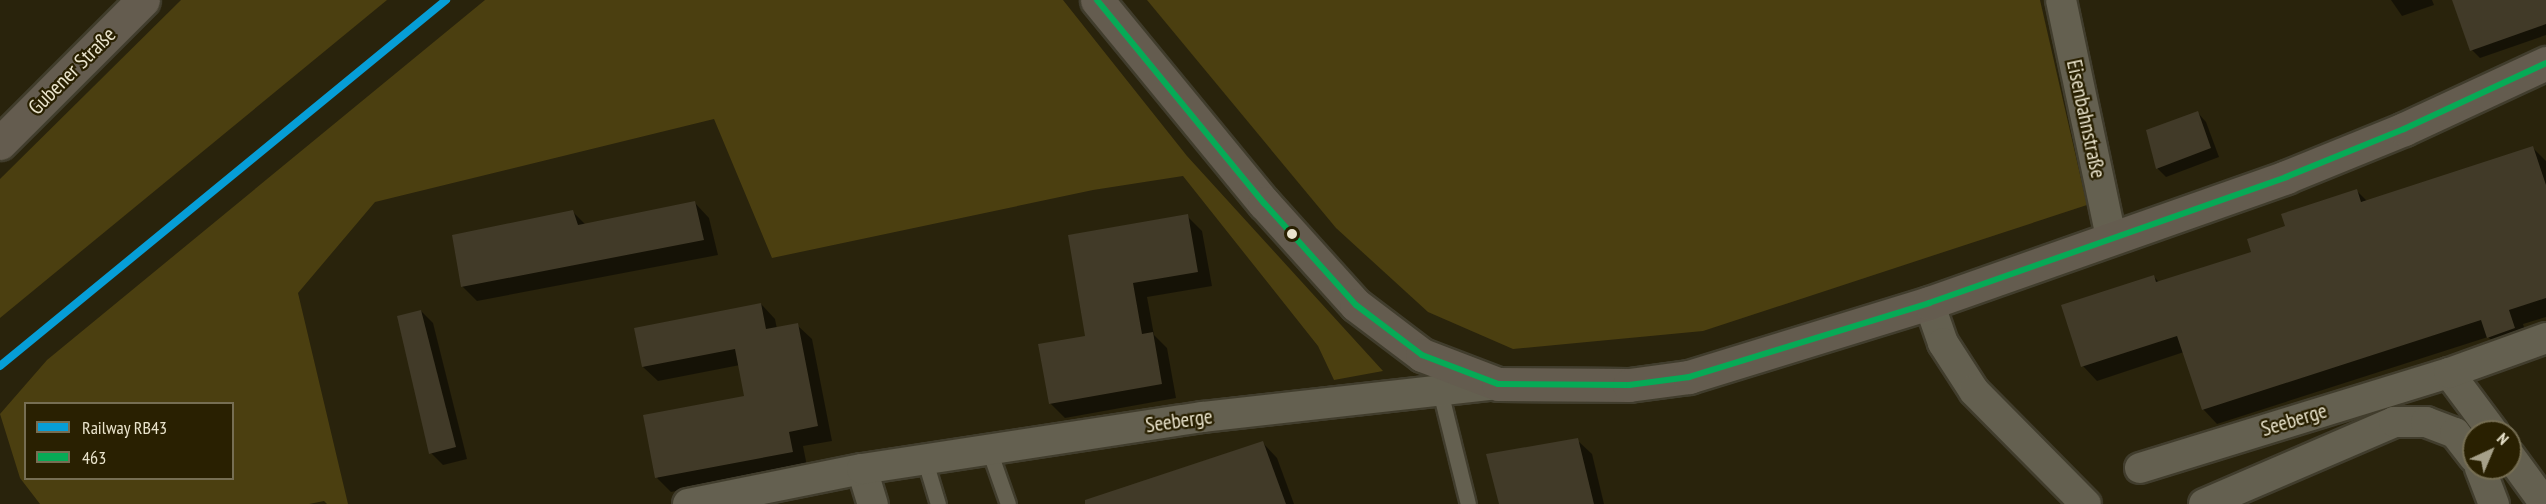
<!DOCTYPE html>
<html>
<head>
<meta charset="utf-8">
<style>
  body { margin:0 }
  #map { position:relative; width:2546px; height:504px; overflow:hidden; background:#29230c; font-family:"PT Sans Narrow",sans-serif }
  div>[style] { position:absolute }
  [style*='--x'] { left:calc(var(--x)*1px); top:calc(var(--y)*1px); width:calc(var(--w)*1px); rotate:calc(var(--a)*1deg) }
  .green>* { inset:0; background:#4b3f10 }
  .shadow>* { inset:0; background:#0007 }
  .building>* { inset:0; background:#413a28 }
  .roads { filter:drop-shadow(2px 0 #413d2d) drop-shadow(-2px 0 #413d2d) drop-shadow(0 2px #413d2d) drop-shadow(0 -2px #413d2d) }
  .lane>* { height:15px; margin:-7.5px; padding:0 7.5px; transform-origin:7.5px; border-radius:7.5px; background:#646050 }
  .street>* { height:30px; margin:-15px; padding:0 15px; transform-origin:15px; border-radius:15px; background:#646050 }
  .secondary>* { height:33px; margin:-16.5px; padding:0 16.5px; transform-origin:16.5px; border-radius:16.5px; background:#645c4f }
  .bus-1>* { height:6px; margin:-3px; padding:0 3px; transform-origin:3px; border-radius:3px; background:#06aa56 }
  .rail-1>* { height:8px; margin:-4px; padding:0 4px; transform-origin:4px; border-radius:4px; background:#069ed7 }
  .dots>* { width:16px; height:16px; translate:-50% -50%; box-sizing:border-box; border:3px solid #292001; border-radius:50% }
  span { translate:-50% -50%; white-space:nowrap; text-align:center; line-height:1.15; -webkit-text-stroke:4.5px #292001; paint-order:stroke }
  .street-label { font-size:21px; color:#eae4cd }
  .legend { position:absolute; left:24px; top:402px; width:210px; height:78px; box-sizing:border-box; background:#292001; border:2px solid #766e53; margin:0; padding:8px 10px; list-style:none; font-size:18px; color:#eae4cd }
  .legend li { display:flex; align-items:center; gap:12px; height:30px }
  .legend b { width:30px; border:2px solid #766e53 }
  .north { position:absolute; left:2462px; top:420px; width:60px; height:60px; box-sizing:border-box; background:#292001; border:2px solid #766e53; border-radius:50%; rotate:44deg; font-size:16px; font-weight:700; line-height:24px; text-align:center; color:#eae4cd }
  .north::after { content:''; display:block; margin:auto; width:21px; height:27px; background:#a6a089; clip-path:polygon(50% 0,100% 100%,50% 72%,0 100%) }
</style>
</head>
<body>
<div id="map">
  <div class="green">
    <i style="clip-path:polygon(181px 0,387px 0,0 318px,0 179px)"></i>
    <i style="clip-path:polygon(evenodd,485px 0,1063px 0,1187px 156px,1383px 371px,1334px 380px,1318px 346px,1183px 176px,1093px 190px,772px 258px,714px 119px,375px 202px,298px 293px,348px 504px,40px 504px,20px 478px,0 414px,47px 360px,485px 0,26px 404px,232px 404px,232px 478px,26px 478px,26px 404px)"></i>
    <i style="clip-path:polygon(1147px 0,2040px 0,2087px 205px,1703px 331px,1513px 349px,1428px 312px,1336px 228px)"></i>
  </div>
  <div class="shadow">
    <i style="clip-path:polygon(2391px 0,2432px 0,2434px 5px,2402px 16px)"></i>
    <i style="clip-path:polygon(2485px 0,2546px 0,2546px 35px,2480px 58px,2472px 50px)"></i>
    <i style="clip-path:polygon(2198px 113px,2206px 122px,2219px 157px,2166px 177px,2158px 169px,2147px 131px)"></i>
    <i style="clip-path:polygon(2533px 148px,2546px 161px,2546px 317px,2523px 324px,2529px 343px,2503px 351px,2488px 337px,2217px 424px,2203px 409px,2184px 352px,2097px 381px,2083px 366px,2153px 276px,2160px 283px,2253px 253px,2287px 227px,2357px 191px,2367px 201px)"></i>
    <i style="clip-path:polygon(695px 203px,709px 218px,718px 255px,477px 301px,462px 286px,572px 211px,586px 225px)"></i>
    <i style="clip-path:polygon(1187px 216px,1202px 231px,1212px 286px,1147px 297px,1154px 335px,1167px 348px,1176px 398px,1065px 418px,1050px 403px,1087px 337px)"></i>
    <i style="clip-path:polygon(761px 304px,775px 319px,777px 329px,797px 325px,812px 339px,832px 441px,803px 446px,807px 466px,671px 492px,657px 478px,746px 397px,740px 365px,658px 381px,643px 367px)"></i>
    <i style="clip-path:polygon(421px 311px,433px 323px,467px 459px,443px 465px,431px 453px)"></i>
    <i style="clip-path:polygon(1577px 440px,1592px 454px,1604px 504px,1500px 504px)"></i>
    <i style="clip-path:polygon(1263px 443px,1277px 458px,1294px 504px,1100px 504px)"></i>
    <i style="clip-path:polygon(324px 501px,327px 504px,309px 504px)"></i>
  </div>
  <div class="building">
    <i style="clip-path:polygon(2452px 0,2546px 0,2546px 24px,2470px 51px)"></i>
    <i style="clip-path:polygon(2198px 111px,2211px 148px,2156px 169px,2146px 130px)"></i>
    <i style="clip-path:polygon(2533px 146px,2546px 185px,2546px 298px,2509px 310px,2515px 328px,2487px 338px,2481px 320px,2202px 410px,2177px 336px,2081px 367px,2061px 305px,2154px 275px,2156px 282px,2251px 252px,2247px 239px,2285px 226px,2281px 214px,2357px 189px,2361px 202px)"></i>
    <i style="clip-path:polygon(695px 201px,704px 240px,461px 287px,452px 235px,573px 210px,578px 225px)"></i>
    <i style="clip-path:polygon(1188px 214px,1198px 272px,1133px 283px,1142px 334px,1153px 332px,1162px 384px,1049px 404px,1038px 344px,1085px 336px,1068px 235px)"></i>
    <i style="clip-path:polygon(761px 303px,766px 329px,798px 323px,818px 426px,789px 432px,793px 452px,655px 478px,643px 415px,744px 396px,735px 349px,642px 367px,634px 328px)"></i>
    <i style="clip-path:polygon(421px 310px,456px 447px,429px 454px,397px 316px)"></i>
    <i style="clip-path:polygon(1578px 438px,1594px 504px,1499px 504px,1486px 454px)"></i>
    <i style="clip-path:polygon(1263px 441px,1286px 504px,1085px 504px,1085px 500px)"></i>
  </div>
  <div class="roads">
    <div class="lane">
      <i style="--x:1440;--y:391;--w:116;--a:76.1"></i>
      <i style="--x:989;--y:450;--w:57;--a:70.6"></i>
      <i style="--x:925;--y:461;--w:45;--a:73.2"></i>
    </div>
    <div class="street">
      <i style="--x:2061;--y:0;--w:242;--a:78.1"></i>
      <i style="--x:1929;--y:303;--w:42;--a:70.7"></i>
      <i style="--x:1943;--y:343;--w:57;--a:57.1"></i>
      <i style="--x:1974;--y:391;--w:159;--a:45.3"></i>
      <i style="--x:2449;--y:373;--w:74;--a:53.3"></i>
      <i style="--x:2510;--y:456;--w:59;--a:53.9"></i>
      <i style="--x:2140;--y:468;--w:323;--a:-17.1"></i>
      <i style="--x:2449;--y:373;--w:103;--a:-19.8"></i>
      <i style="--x:2480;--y:468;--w:39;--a:69"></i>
      <i style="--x:862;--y:469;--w:37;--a:73"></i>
      <i style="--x:688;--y:504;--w:177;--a:-11.4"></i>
      <i style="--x:862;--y:469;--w:345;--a:-8.7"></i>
      <i style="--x:1203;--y:417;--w:297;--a:-6.4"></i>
      <i style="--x:2204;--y:504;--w:207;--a:-23.3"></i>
      <i style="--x:2394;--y:422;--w:32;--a:0"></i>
      <i style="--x:2426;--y:422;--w:31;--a:21"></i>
      <i style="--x:2455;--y:433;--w:31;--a:52"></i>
    </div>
    <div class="secondary">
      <i style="--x:1097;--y:0;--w:263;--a:50.6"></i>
      <i style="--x:1264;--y:203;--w:137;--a:48"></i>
      <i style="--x:1356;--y:305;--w:83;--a:37.1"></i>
      <i style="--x:1422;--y:355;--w:81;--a:20.9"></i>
      <i style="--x:1498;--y:384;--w:131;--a:0.4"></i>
      <i style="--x:1629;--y:385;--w:61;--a:-7.6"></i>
      <i style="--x:1689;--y:377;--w:251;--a:-17.1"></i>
      <i style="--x:1929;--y:303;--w:379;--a:-19.4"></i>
      <i style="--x:2286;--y:177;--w:127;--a:-22.1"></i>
      <i style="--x:2404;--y:129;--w:157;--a:-24.9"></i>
      <i style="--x:0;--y:143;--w:202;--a:-45"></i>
    </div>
  </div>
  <div class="bus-1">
    <i style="--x:1097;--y:0;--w:263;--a:50.6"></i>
    <i style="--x:1264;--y:203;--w:137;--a:48"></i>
    <i style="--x:1356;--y:305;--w:83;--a:37.1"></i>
    <i style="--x:1422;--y:355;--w:81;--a:20.9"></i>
    <i style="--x:1498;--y:384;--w:131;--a:0.4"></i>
    <i style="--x:1629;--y:385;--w:61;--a:-7.6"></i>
    <i style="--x:1689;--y:377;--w:251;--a:-17.1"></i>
    <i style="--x:1929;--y:303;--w:379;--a:-19.4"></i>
    <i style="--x:2286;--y:177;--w:127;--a:-22.1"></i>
    <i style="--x:2404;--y:129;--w:157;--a:-24.9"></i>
  </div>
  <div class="rail-1">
    <i style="--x:0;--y:366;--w:577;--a:-39.37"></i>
  </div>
  <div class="dots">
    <i style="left:1292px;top:234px;background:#eae4cd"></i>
  </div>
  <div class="street-label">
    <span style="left:72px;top:71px;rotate:-45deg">Gubener Straße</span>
    <span style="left:2086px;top:119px;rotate:78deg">Eisenbahnstraße</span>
    <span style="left:2294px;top:420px;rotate:-17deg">Seeberge</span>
    <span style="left:1179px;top:421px;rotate:-8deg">Seeberge</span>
  </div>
  <ul class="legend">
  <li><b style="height:8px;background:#069ed7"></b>Railway RB43</li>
  <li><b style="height:8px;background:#06aa56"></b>463</li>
  </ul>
  <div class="north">N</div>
</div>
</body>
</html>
